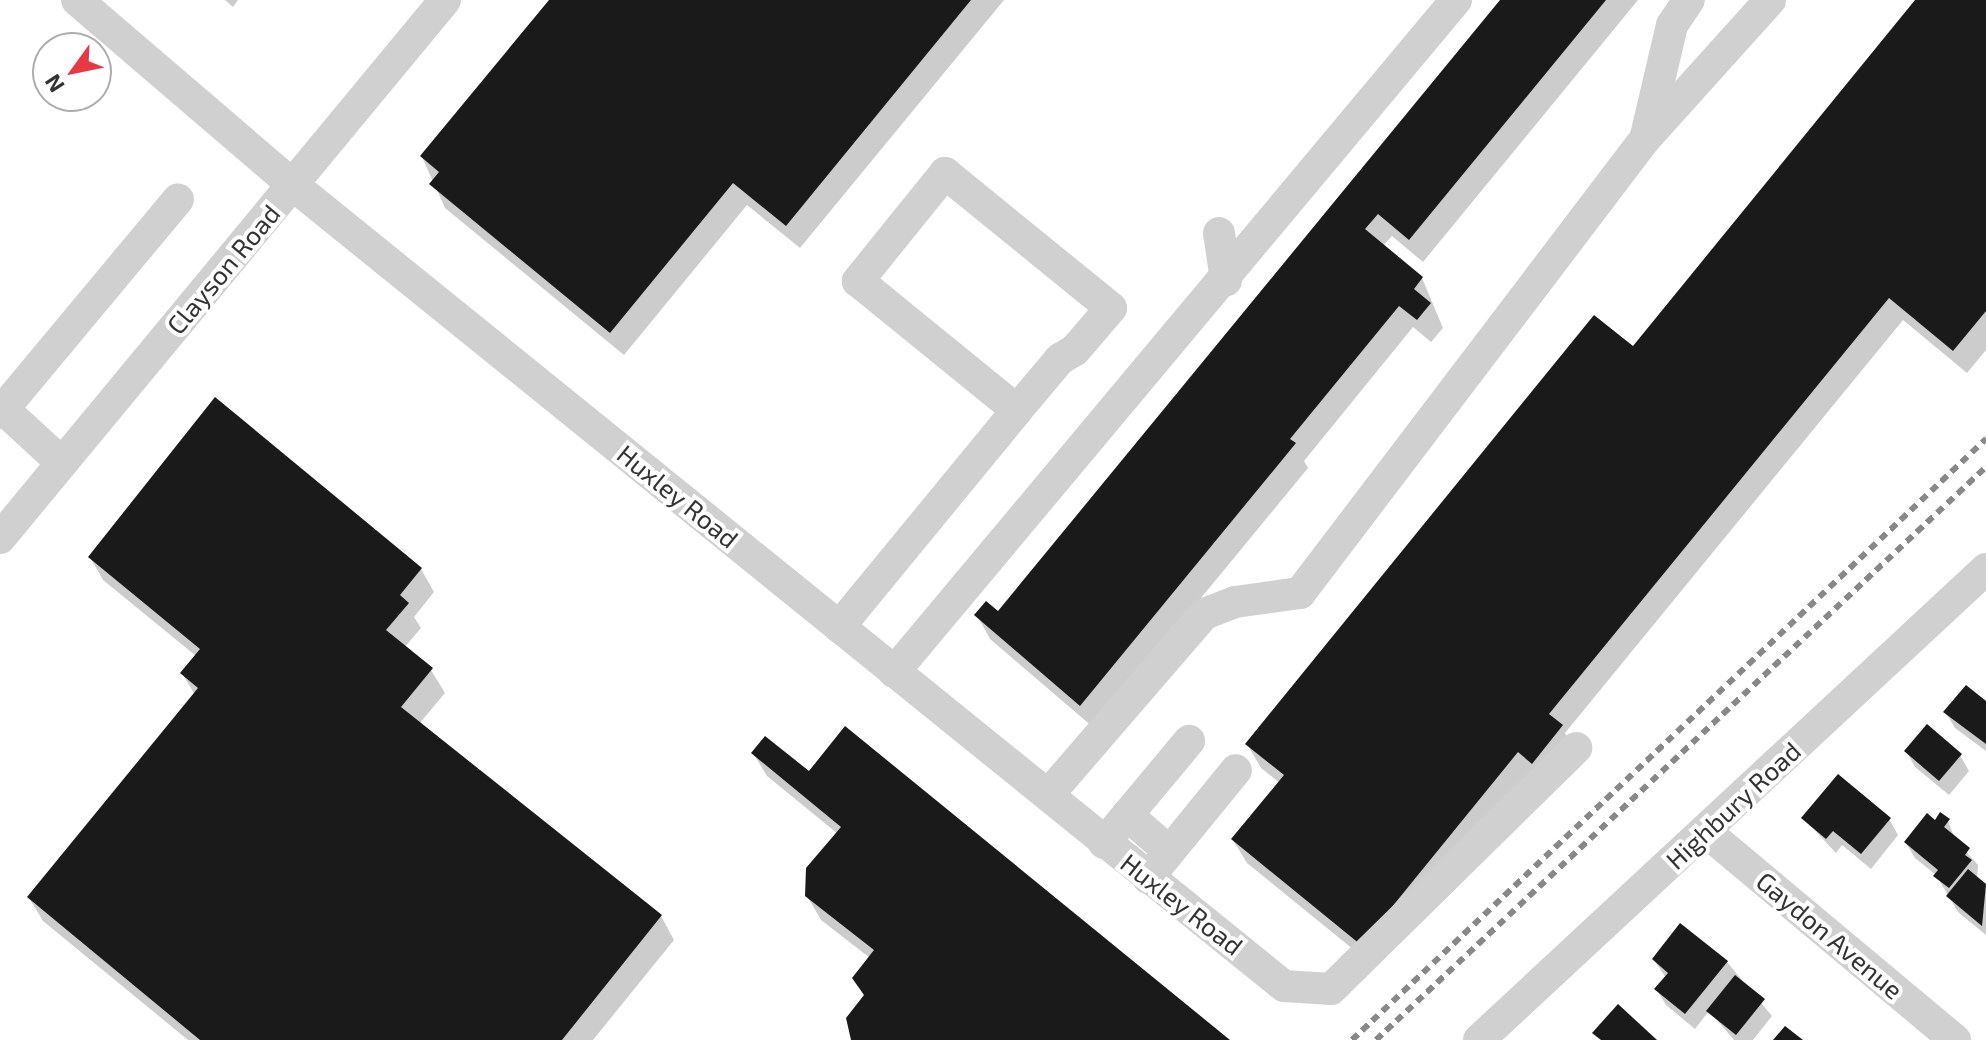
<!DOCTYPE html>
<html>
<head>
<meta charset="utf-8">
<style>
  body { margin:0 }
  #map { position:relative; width:1986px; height:1040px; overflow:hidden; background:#fff; font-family:"Exo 2",sans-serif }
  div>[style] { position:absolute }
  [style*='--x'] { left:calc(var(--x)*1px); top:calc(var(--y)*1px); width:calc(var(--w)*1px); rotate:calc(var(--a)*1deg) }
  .shadow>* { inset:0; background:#0003 }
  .building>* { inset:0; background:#1a1a1a }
  .minor>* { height:32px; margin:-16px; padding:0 16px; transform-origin:16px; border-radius:16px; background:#d0d0d0 }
  .rail>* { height:6px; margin-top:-3px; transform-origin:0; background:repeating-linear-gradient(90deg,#888 0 8px,transparent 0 14px) }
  span { translate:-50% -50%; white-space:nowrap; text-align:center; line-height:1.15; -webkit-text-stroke:8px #fff; paint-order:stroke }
  .street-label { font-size:26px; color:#333 }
  .north { position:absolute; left:32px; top:32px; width:80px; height:80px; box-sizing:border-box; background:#fff; border:2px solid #adadad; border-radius:50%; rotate:237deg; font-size:22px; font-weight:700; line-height:32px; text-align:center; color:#333 }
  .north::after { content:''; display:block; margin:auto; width:28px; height:36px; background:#e63946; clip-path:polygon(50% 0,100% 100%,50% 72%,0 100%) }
</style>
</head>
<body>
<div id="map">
  <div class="shadow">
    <i style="clip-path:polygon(225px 0,238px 0,233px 7px)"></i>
    <i style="clip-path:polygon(551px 0,1004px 0,800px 248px,747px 205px,624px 355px,445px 208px,422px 157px)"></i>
    <i style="clip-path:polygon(1502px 0,1638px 0,1423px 262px,1392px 236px,1383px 246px,1422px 278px,1443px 328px,1431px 342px,1413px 327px,1304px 461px,1308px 468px,1094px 728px,990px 639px,977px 615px,998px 614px)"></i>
    <i style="clip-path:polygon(1917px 0,1986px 0,1986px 350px,1967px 373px,1903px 320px,1565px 733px,1575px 750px,1375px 967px,1247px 863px,1233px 840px,1280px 783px,1261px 768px,1247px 744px,1633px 349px)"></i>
    <i style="clip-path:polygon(90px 557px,421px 569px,434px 592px,414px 617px,421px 628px,404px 648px,431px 670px,445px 693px,419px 724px,661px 916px,674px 940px,593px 1040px,188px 1040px,43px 921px,29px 898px,195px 695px,182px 673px,196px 656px,103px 580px)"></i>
    <i style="clip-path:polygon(1986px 706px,1986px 751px,1955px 728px,1946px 713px)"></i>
    <i style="clip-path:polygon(1906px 751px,1960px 755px,1969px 771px,1949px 795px,1915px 767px)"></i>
    <i style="clip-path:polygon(753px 753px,809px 774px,1227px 1040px,853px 1040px,865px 997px,854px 978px,870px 958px,821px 920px,807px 896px,838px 834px,767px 776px)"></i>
    <i style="clip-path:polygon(1804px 819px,1889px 819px,1898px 835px,1871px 869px,1842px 845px,1836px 853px)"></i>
    <i style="clip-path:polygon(1948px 821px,1955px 839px,1978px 865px,1977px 879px,1986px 887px,1986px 935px,1958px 912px,1936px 875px,1915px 858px,1906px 843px,1935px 822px)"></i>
    <i style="clip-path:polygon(1654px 960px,1727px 962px,1772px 1016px,1753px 1040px,1734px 1040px,1709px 1011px,1695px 1029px,1666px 1005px,1657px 990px,1666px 978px)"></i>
  </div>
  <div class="building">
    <i style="clip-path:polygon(549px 0,971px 0,786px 226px,733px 183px,610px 333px,429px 184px,439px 172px,420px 156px)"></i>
    <i style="clip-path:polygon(1500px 0,1606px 0,1409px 240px,1378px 214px,1365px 229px,1423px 277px,1414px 289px,1431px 303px,1417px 320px,1399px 306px,1290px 439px,1296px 443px,1080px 706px,974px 615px,986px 601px,998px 611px)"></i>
    <i style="clip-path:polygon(1915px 0,1986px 0,1986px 311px,1953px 351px,1889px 298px,1549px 714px,1563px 725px,1532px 764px,1518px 752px,1361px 945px,1231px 839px,1284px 775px,1245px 744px,1594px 315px,1633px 346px)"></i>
    <i style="clip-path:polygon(215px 397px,422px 568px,400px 595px,409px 603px,386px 630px,433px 668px,401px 707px,662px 915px,562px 1040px,200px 1040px,27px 897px,198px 688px,180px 673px,200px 649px,88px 557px)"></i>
    <i style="clip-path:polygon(1966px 685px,1986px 701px,1986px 744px,1943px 712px)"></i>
    <i style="clip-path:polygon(1927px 724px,1962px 754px,1939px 781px,1904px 751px)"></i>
    <i style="clip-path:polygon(845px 726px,1230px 1040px,851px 1040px,846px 1018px,864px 995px,852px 978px,874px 950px,805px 896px,806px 868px,841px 827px,751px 753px,765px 736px,809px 771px)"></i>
    <i style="clip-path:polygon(1838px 774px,1891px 818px,1861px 854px,1833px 831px,1826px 839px,1801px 818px)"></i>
    <i style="clip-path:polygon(1940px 812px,1950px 819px,1944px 827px,1970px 848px,1965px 855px,1972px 860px,1949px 888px,1933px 876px,1938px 870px,1904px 842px,1927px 813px,1935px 820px)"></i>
    <i style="clip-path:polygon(1968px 869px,1986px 884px,1982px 926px,1946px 896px)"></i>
    <i style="clip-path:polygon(1680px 923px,1728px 961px,1685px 1014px,1654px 989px,1668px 973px,1652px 959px)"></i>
    <i style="clip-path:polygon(1735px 975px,1765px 999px,1736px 1035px,1706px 1011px)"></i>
    <i style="clip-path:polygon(1618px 1004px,1657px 1040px,1601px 1040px,1592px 1033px)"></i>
    <i style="clip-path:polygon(1785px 1026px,1803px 1040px,1773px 1040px)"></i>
  </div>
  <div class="minor">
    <i style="--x:77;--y:0;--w:284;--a:40.6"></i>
    <i style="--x:293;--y:185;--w:1274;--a:38.95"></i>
    <i style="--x:1284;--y:986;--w:47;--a:3.7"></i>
    <i style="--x:1331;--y:989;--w:344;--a:-44.5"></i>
    <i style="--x:1646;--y:136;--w:114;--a:-76.8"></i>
    <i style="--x:1672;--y:25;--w:30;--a:-56"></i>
    <i style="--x:1219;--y:233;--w:48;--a:81.5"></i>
    <i style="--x:0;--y:406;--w:84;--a:42.6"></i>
    <i style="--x:0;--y:413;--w:278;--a:-50.2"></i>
    <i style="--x:0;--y:538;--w:698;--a:-50.4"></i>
    <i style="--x:839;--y:627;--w:247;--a:-50.6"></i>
    <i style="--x:996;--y:436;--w:33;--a:-51"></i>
    <i style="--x:1017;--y:410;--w:67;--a:-49.9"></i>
    <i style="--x:1060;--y:359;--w:17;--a:-31"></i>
    <i style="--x:1075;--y:350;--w:55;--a:-49.4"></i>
    <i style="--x:1111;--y:308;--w:214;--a:-140.9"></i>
    <i style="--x:945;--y:173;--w:139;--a:128.9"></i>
    <i style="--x:858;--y:281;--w:205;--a:39.1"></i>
    <i style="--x:894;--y:672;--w:876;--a:-50.09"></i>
    <i style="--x:1048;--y:795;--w:239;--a:-49.2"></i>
    <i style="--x:1204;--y:614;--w:33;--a:-21"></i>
    <i style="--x:1235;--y:602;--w:66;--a:-7.9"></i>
    <i style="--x:1300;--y:593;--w:570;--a:-52.77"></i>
    <i style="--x:1645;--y:139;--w:187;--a:-48"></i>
    <i style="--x:1127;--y:815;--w:55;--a:40.6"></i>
    <i style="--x:1705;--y:831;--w:326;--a:39.9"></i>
    <i style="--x:1104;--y:843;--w:133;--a:-50.2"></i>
    <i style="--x:1148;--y:878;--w:139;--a:-50.8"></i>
    <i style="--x:1479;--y:1040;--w:692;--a:-42.89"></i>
  </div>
  <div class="rail">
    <i style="--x:1352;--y:1040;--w:874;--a:-43.47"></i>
    <i style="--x:1376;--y:1040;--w:837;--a:-43.21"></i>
  </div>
  <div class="street-label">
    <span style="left:223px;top:269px;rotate:-50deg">Clayson Road</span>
    <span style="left:678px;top:496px;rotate:39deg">Huxley Road</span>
    <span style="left:1733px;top:805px;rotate:-43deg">Highbury Road</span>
    <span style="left:1182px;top:904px;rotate:38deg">Huxley Road</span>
    <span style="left:1830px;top:935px;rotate:40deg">Gaydon Avenue</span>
  </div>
  <div class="north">N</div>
</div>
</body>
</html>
